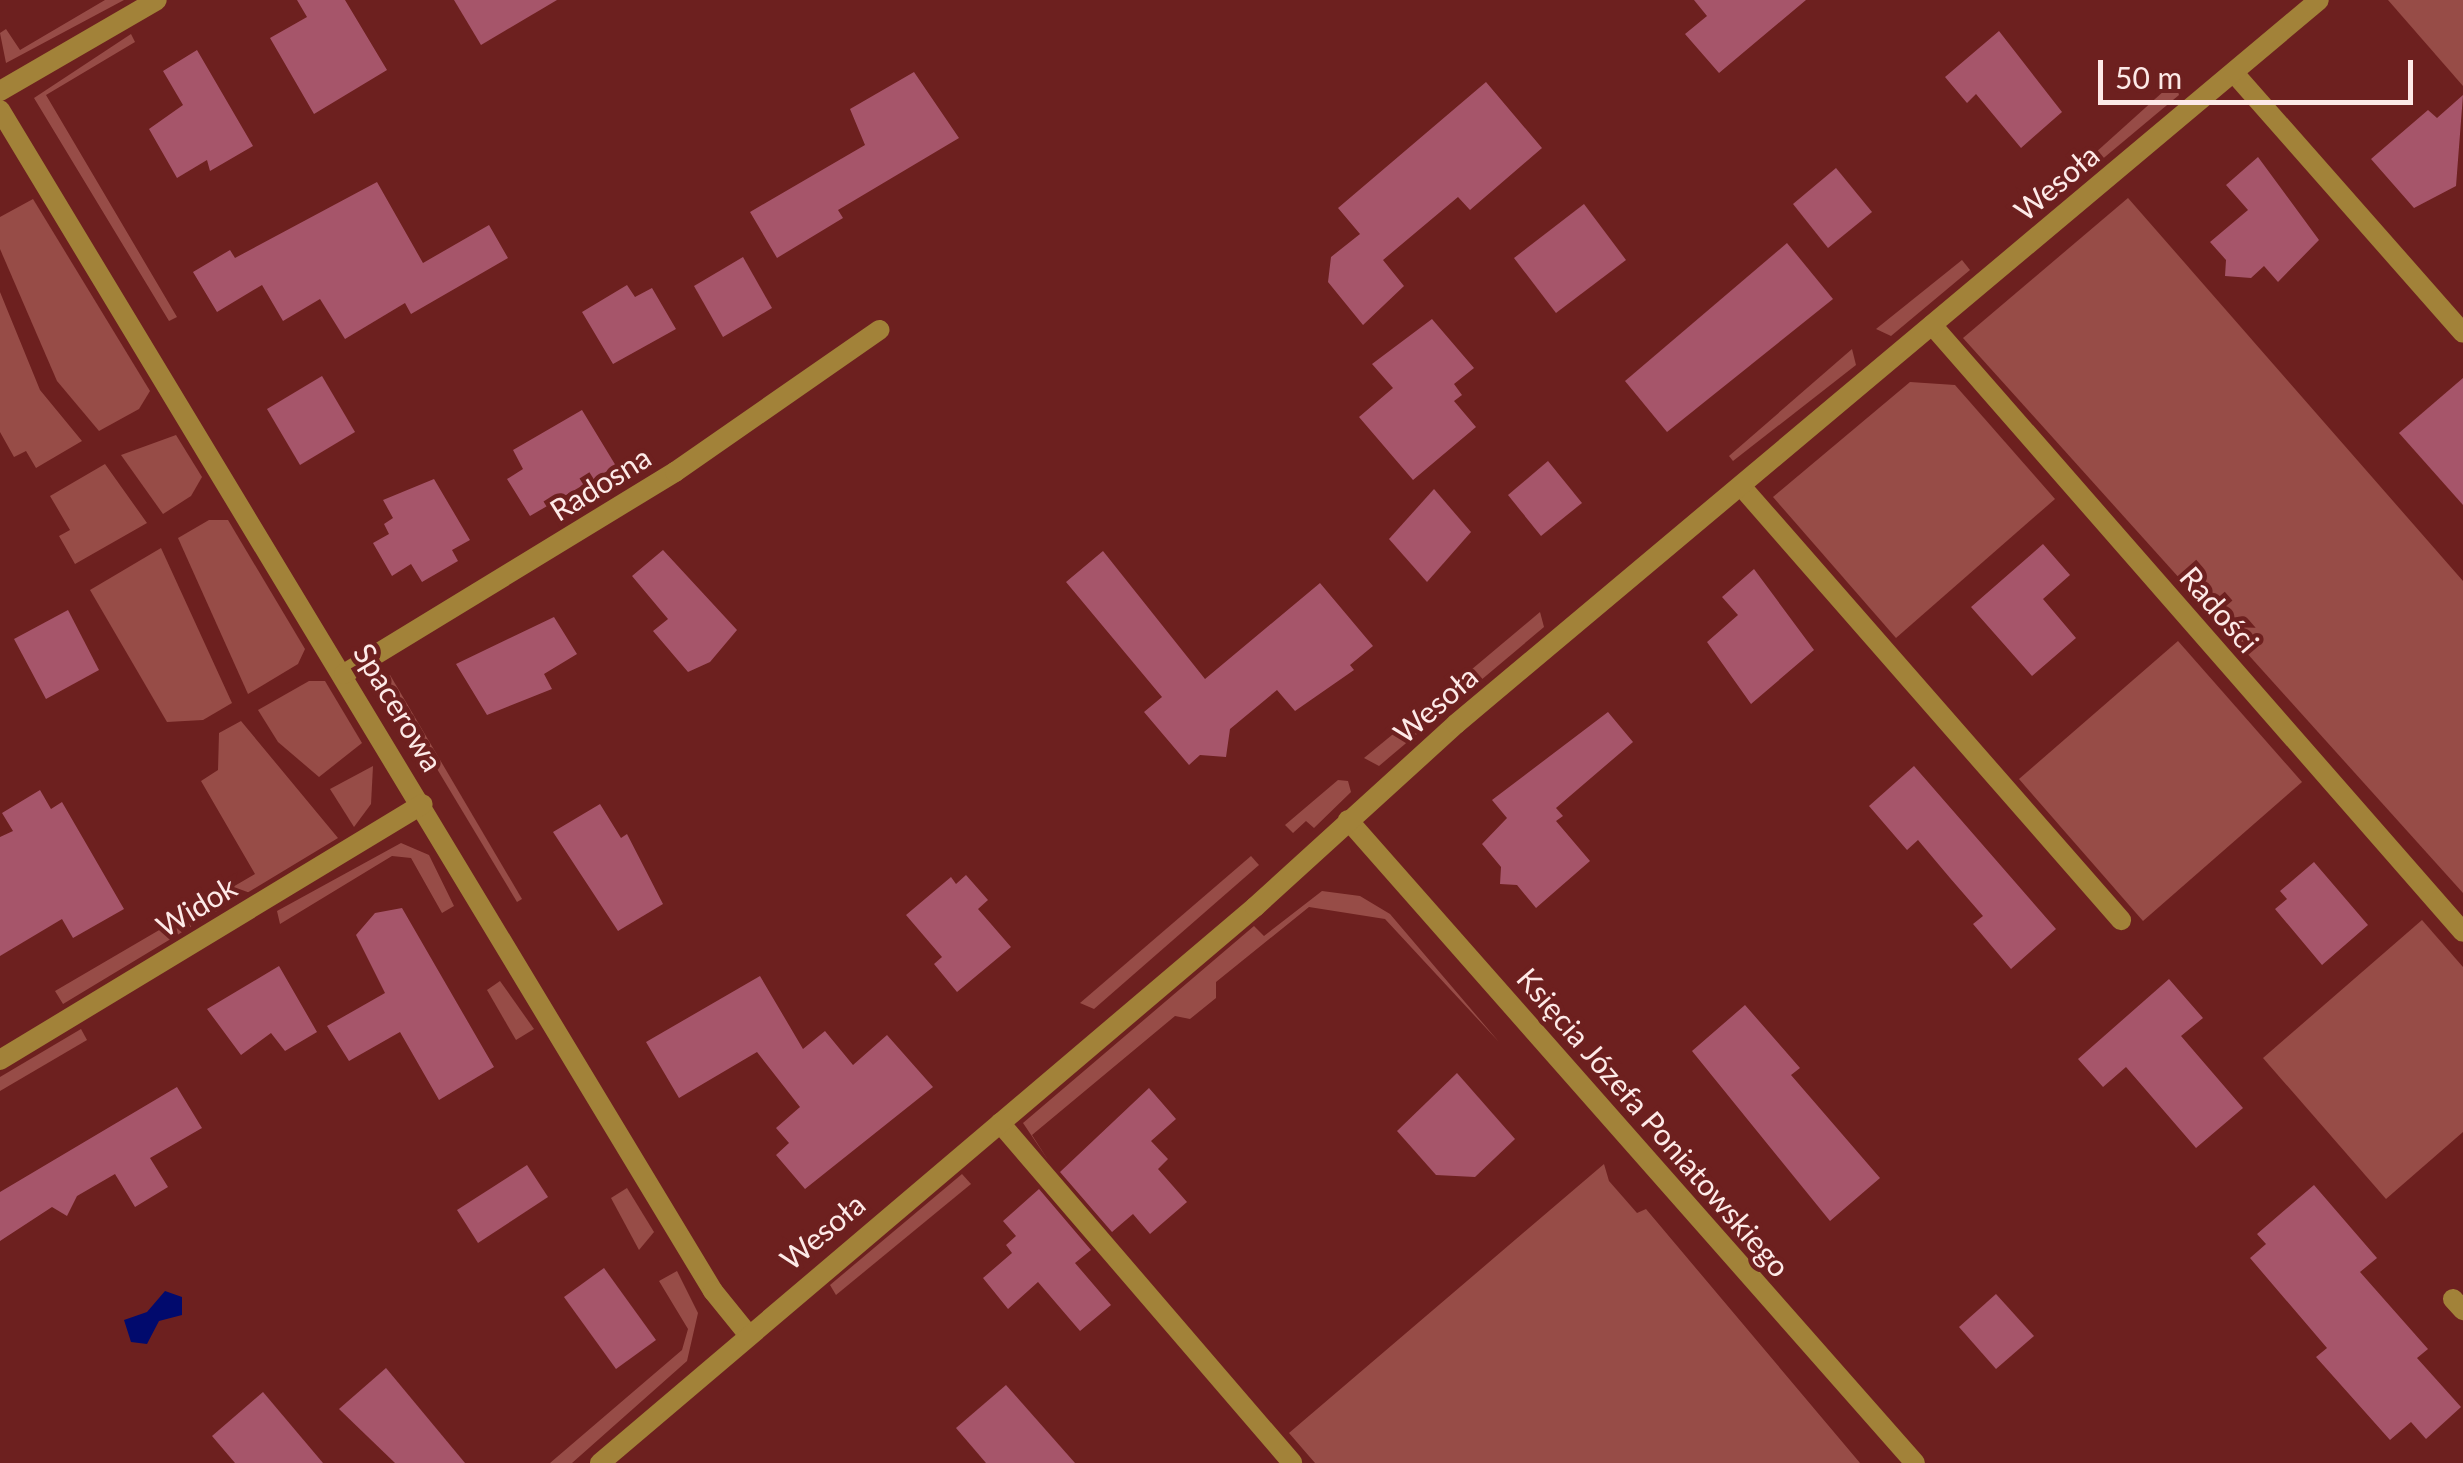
<!DOCTYPE html>
<html>
<head>
<meta charset="utf-8">
<style>
  body { margin:0 }
  #map { position:relative; width:2463px; height:1463px; overflow:hidden; background:#6d201f; font-family:Lato,sans-serif }
  div>[style] { position:absolute }
  [style*='--x'] { left:calc(var(--x)*1px); top:calc(var(--y)*1px); width:calc(var(--w)*1px); rotate:calc(var(--a)*1deg) }
  .green>* { inset:0; background:#974c47 }
  .water>* { inset:0; background:#010a6d }
  .building>* { inset:0; background:#a6556a }
  .lane>* { height:20px; margin:-10px; padding:0 10px; transform-origin:10px; border-radius:10px; background:#a28239 }
  .street>* { height:20px; margin:-10px; padding:0 10px; transform-origin:10px; border-radius:10px; background:#a28239 }
  span { translate:-50% -50%; white-space:nowrap; text-align:center; line-height:1.15; -webkit-text-stroke:9px #6d201f; paint-order:stroke }
  .street-label { font-size:30px; color:#fde9e7 }
  .scale { position:absolute; left:2098px; top:60px; width:315px; height:45px; box-sizing:border-box; border:5px solid #fde9e7; border-top:0; padding-left:12px; font-size:30px; line-height:35px; white-space:nowrap; color:#fde9e7; -webkit-text-stroke:8px #6d201f; paint-order:stroke }
</style>
</head>
<body>
<div id="map">
  <div class="green">
    <i style="clip-path:polygon(105px 0,124px 0,6px 63px,0 33px,6px 29px,20px 50px)"></i>
    <i style="clip-path:polygon(2388px 0,2463px 0,2463px 86px)"></i>
    <i style="clip-path:polygon(131px 34px,135px 42px,46px 95px,177px 317px,169px 321px,34px 98px)"></i>
    <i style="clip-path:polygon(2175px 81px,2179px 95px,2063px 192px,2054px 190px)"></i>
    <i style="clip-path:polygon(2128px 198px,2463px 581px,2463px 893px,1963px 338px)"></i>
    <i style="clip-path:polygon(33px 199px,150px 391px,139px 409px,99px 431px,57px 381px,0 249px,0 217px)"></i>
    <i style="clip-path:polygon(1962px 260px,1970px 270px,1891px 336px,1876px 329px)"></i>
    <i style="clip-path:polygon(0 292px,40px 390px,82px 441px,36px 468px,26px 451px,14px 457px,0 432px)"></i>
    <i style="clip-path:polygon(1852px 349px,1856px 365px,1733px 461px,1729px 456px)"></i>
    <i style="clip-path:polygon(1910px 382px,1955px 385px,2055px 499px,1896px 638px,1773px 497px)"></i>
    <i style="clip-path:polygon(176px 435px,202px 477px,191px 496px,163px 514px,121px 455px)"></i>
    <i style="clip-path:polygon(105px 464px,147px 523px,75px 564px,59px 536px,70px 530px,50px 496px)"></i>
    <i style="clip-path:polygon(209px 520px,228px 520px,305px 649px,298px 664px,248px 694px,178px 538px)"></i>
    <i style="clip-path:polygon(161px 548px,232px 703px,203px 720px,167px 722px,90px 590px)"></i>
    <i style="clip-path:polygon(1540px 612px,1544px 627px,1474px 686px,1465px 675px)"></i>
    <i style="clip-path:polygon(2178px 641px,2302px 782px,2143px 921px,2019px 779px)"></i>
    <i style="clip-path:polygon(390px 675px,522px 899px,517px 902px,383px 679px)"></i>
    <i style="clip-path:polygon(1460px 679px,1469px 690px,1379px 766px,1364px 758px)"></i>
    <i style="clip-path:polygon(309px 681px,325px 681px,362px 743px,319px 777px,278px 742px,258px 710px)"></i>
    <i style="clip-path:polygon(241px 721px,338px 838px,63px 1004px,55px 991px,255px 874px,201px 781px,218px 770px,219px 733px)"></i>
    <i style="clip-path:polygon(373px 766px,371px 804px,354px 827px,330px 789px)"></i>
    <i style="clip-path:polygon(1338px 780px,1348px 781px,1351px 792px,1314px 828px,1306px 821px,1293px 833px,1285px 825px)"></i>
    <i style="clip-path:polygon(401px 843px,429px 855px,454px 906px,442px 913px,411px 858px,392px 856px,280px 924px,277px 911px)"></i>
    <i style="clip-path:polygon(1251px 856px,1259px 865px,1094px 1009px,1080px 1003px)"></i>
    <i style="clip-path:polygon(1322px 891px,1360px 896px,1390px 914px,1499px 1042px,1385px 919px,1309px 907px,1216px 982px,1216px 998px,1190px 1019px,1175px 1016px,1032px 1135px,1048px 1160px,1023px 1123px,1254px 926px,1264px 936px)"></i>
    <i style="clip-path:polygon(2422px 920px,2463px 967px,2463px 1132px,2386px 1199px,2263px 1058px)"></i>
    <i style="clip-path:polygon(500px 981px,534px 1029px,516px 1040px,487px 990px)"></i>
    <i style="clip-path:polygon(81px 1029px,87px 1040px,0 1091px,0 1077px)"></i>
    <i style="clip-path:polygon(1604px 1164px,1609px 1181px,1637px 1213px,1646px 1209px,1860px 1463px,1315px 1463px,1289px 1433px)"></i>
    <i style="clip-path:polygon(962px 1174px,971px 1184px,836px 1295px,830px 1285px)"></i>
    <i style="clip-path:polygon(627px 1188px,654px 1232px,639px 1250px,611px 1198px)"></i>
    <i style="clip-path:polygon(677px 1271px,698px 1313px,687px 1361px,572px 1463px,550px 1463px,682px 1350px,688px 1329px,659px 1281px)"></i>
  </div>
  <div class="water">
    <i style="clip-path:polygon(165px 1291px,182px 1297px,182px 1315px,159px 1321px,147px 1344px,131px 1342px,124px 1320px,147px 1312px)"></i>
  </div>
  <div class="building">
    <i style="clip-path:polygon(297px 0,345px 0,387px 70px,314px 114px,270px 38px,307px 17px)"></i>
    <i style="clip-path:polygon(454px 0,557px 0,481px 45px)"></i>
    <i style="clip-path:polygon(1694px 0,1806px 0,1719px 73px,1685px 34px,1707px 16px)"></i>
    <i style="clip-path:polygon(1999px 31px,2062px 112px,2021px 148px,1976px 94px,1967px 103px,1945px 77px)"></i>
    <i style="clip-path:polygon(197px 50px,253px 146px,210px 171px,207px 160px,177px 178px,149px 129px,183px 105px,163px 71px)"></i>
    <i style="clip-path:polygon(914px 72px,959px 138px,838px 210px,843px 218px,777px 258px,750px 212px,865px 145px,850px 109px)"></i>
    <i style="clip-path:polygon(1486px 82px,1542px 148px,1470px 210px,1458px 197px,1383px 260px,1404px 286px,1363px 325px,1328px 282px,1331px 257px,1360px 234px,1338px 208px)"></i>
    <i style="clip-path:polygon(2463px 95px,2456px 186px,2414px 208px,2371px 159px,2428px 110px,2437px 118px)"></i>
    <i style="clip-path:polygon(2258px 157px,2319px 240px,2278px 282px,2264px 266px,2251px 278px,2225px 276px,2226px 260px,2210px 242px,2248px 210px,2226px 185px)"></i>
    <i style="clip-path:polygon(1836px 168px,1872px 212px,1828px 248px,1793px 204px)"></i>
    <i style="clip-path:polygon(377px 182px,423px 263px,489px 225px,508px 258px,411px 314px,405px 303px,345px 339px,320px 299px,283px 321px,262px 285px,217px 312px,193px 272px,230px 250px,235px 258px)"></i>
    <i style="clip-path:polygon(1584px 204px,1626px 260px,1556px 313px,1514px 258px)"></i>
    <i style="clip-path:polygon(1787px 243px,1833px 299px,1667px 432px,1625px 381px)"></i>
    <i style="clip-path:polygon(743px 257px,772px 308px,723px 337px,694px 286px)"></i>
    <i style="clip-path:polygon(627px 285px,635px 297px,652px 288px,676px 329px,613px 364px,582px 312px)"></i>
    <i style="clip-path:polygon(1432px 319px,1474px 368px,1454px 384px,1462px 395px,1454px 401px,1476px 427px,1413px 480px,1359px 417px,1393px 388px,1372px 364px)"></i>
    <i style="clip-path:polygon(322px 376px,355px 432px,300px 465px,267px 409px)"></i>
    <i style="clip-path:polygon(2463px 378px,2463px 505px,2399px 433px)"></i>
    <i style="clip-path:polygon(582px 410px,616px 466px,530px 516px,507px 479px,523px 469px,513px 450px)"></i>
    <i style="clip-path:polygon(1548px 461px,1582px 503px,1541px 536px,1508px 495px)"></i>
    <i style="clip-path:polygon(434px 479px,470px 540px,452px 550px,458px 561px,422px 582px,411px 564px,392px 576px,373px 543px,389px 534px,384px 524px,393px 518px,383px 500px)"></i>
    <i style="clip-path:polygon(1434px 489px,1471px 532px,1427px 582px,1389px 539px)"></i>
    <i style="clip-path:polygon(2043px 544px,2070px 575px,2043px 599px,2076px 638px,2032px 676px,1971px 607px)"></i>
    <i style="clip-path:polygon(663px 550px,737px 630px,710px 662px,688px 672px,653px 631px,668px 619px,632px 576px)"></i>
    <i style="clip-path:polygon(1103px 551px,1205px 679px,1320px 583px,1373px 646px,1350px 665px,1354px 670px,1295px 711px,1277px 690px,1230px 729px,1226px 757px,1200px 755px,1189px 765px,1144px 712px,1162px 697px,1066px 582px)"></i>
    <i style="clip-path:polygon(1754px 569px,1814px 650px,1751px 704px,1707px 642px,1738px 615px,1722px 597px)"></i>
    <i style="clip-path:polygon(68px 610px,99px 670px,46px 699px,14px 639px)"></i>
    <i style="clip-path:polygon(554px 617px,577px 654px,544px 674px,552px 689px,487px 715px,456px 664px)"></i>
    <i style="clip-path:polygon(1608px 712px,1633px 742px,1556px 808px,1563px 816px,1556px 821px,1590px 861px,1536px 908px,1517px 885px,1500px 884px,1501px 867px,1482px 844px,1507px 818px,1492px 800px)"></i>
    <i style="clip-path:polygon(1914px 766px,2056px 929px,2011px 969px,1973px 924px,1983px 916px,1950px 878px,1918px 840px,1907px 850px,1869px 806px)"></i>
    <i style="clip-path:polygon(40px 790px,51px 809px,62px 802px,124px 909px,73px 938px,62px 919px,0 956px,0 837px,13px 831px,2px 813px)"></i>
    <i style="clip-path:polygon(600px 804px,621px 838px,627px 834px,663px 904px,618px 931px,553px 832px)"></i>
    <i style="clip-path:polygon(2314px 862px,2368px 925px,2322px 965px,2275px 909px,2287px 899px,2280px 891px)"></i>
    <i style="clip-path:polygon(966px 875px,988px 900px,978px 909px,1011px 947px,957px 992px,934px 964px,942px 957px,906px 915px,951px 877px,956px 884px)"></i>
    <i style="clip-path:polygon(402px 908px,494px 1067px,439px 1100px,400px 1032px,349px 1061px,327px 1026px,385px 993px,356px 935px,375px 913px)"></i>
    <i style="clip-path:polygon(279px 966px,317px 1032px,285px 1051px,271px 1033px,241px 1055px,207px 1009px)"></i>
    <i style="clip-path:polygon(760px 976px,803px 1049px,825px 1031px,853px 1065px,887px 1035px,933px 1087px,805px 1189px,776px 1155px,789px 1143px,776px 1128px,800px 1107px,757px 1052px,679px 1098px,646px 1042px)"></i>
    <i style="clip-path:polygon(2169px 979px,2203px 1018px,2181px 1036px,2243px 1108px,2196px 1148px,2126px 1067px,2103px 1087px,2078px 1059px)"></i>
    <i style="clip-path:polygon(1745px 1005px,1800px 1068px,1791px 1075px,1880px 1178px,1830px 1221px,1692px 1051px)"></i>
    <i style="clip-path:polygon(1457px 1073px,1515px 1139px,1475px 1177px,1436px 1175px,1397px 1131px)"></i>
    <i style="clip-path:polygon(177px 1087px,202px 1128px,150px 1158px,168px 1187px,135px 1207px,115px 1174px,77px 1196px,67px 1216px,52px 1207px,0 1241px,0 1192px)"></i>
    <i style="clip-path:polygon(1149px 1088px,1176px 1119px,1151px 1141px,1168px 1159px,1158px 1169px,1187px 1202px,1150px 1234px,1133px 1214px,1112px 1232px,1060px 1172px)"></i>
    <i style="clip-path:polygon(527px 1165px,548px 1197px,478px 1243px,457px 1210px)"></i>
    <i style="clip-path:polygon(2314px 1185px,2377px 1258px,2360px 1272px,2428px 1349px,2417px 1358px,2461px 1407px,2426px 1439px,2411px 1422px,2390px 1440px,2316px 1357px,2327px 1348px,2250px 1258px,2266px 1244px,2257px 1234px)"></i>
    <i style="clip-path:polygon(1039px 1189px,1091px 1250px,1075px 1263px,1111px 1305px,1080px 1331px,1038px 1282px,1008px 1309px,983px 1278px,1012px 1253px,1006px 1245px,1016px 1236px,1003px 1221px)"></i>
    <i style="clip-path:polygon(604px 1268px,656px 1340px,616px 1369px,564px 1297px)"></i>
    <i style="clip-path:polygon(1996px 1294px,2034px 1336px,1996px 1369px,1959px 1327px)"></i>
    <i style="clip-path:polygon(386px 1368px,465px 1463px,395px 1463px,339px 1409px)"></i>
    <i style="clip-path:polygon(1006px 1385px,1075px 1463px,986px 1463px,956px 1428px)"></i>
    <i style="clip-path:polygon(263px 1392px,323px 1463px,235px 1463px,212px 1436px)"></i>
  </div>
  <div class="lane">
    <i style="--x:2234;--y:73;--w:346;--a:48.6"></i>
    <i style="--x:1741;--y:486;--w:577;--a:48.8"></i>
    <i style="--x:1000;--y:1123;--w:448;--a:49.3"></i>
    <i style="--x:2453;--y:1299;--w:15;--a:48"></i>
  </div>
  <div class="street">
    <i style="--x:0;--y:91;--w:181;--a:-30.1"></i>
    <i style="--x:0;--y:110;--w:1380;--a:58.88"></i>
    <i style="--x:713;--y:1291;--w:54;--a:51"></i>
    <i style="--x:1932;--y:325;--w:806;--a:48.82"></i>
    <i style="--x:344;--y:674;--w:388;--a:-31.4"></i>
    <i style="--x:675;--y:472;--w:249;--a:-34.8"></i>
    <i style="--x:1348;--y:820;--w:857;--a:48.59"></i>
    <i style="--x:0;--y:1060;--w:494;--a:-31.2"></i>
    <i style="--x:600;--y:1463;--w:859;--a:-40.33"></i>
    <i style="--x:1255;--y:907;--w:272;--a:-42.3"></i>
    <i style="--x:1456;--y:724;--w:1126;--a:-39.99"></i>
  </div>
  <div class="street-label">
    <span style="left:2056px;top:182px;rotate:-40deg">Wesoła</span>
    <span style="left:600px;top:483px;rotate:-32deg">Radosna</span>
    <span style="left:2220px;top:609px;rotate:49deg">Radości</span>
    <span style="left:1435px;top:704px;rotate:-41deg">Wesoła</span>
    <span style="left:399px;top:707px;rotate:59deg">Spacerowa</span>
    <span style="left:196px;top:906px;rotate:-31deg">Widok</span>
    <span style="left:1654px;top:1122px;rotate:49deg">Księcia Józefa Poniatowskiego</span>
    <span style="left:822px;top:1231px;rotate:-40deg">Wesoła</span>
  </div>
  <div class="scale">50 m</div>
</div>
</body>
</html>
